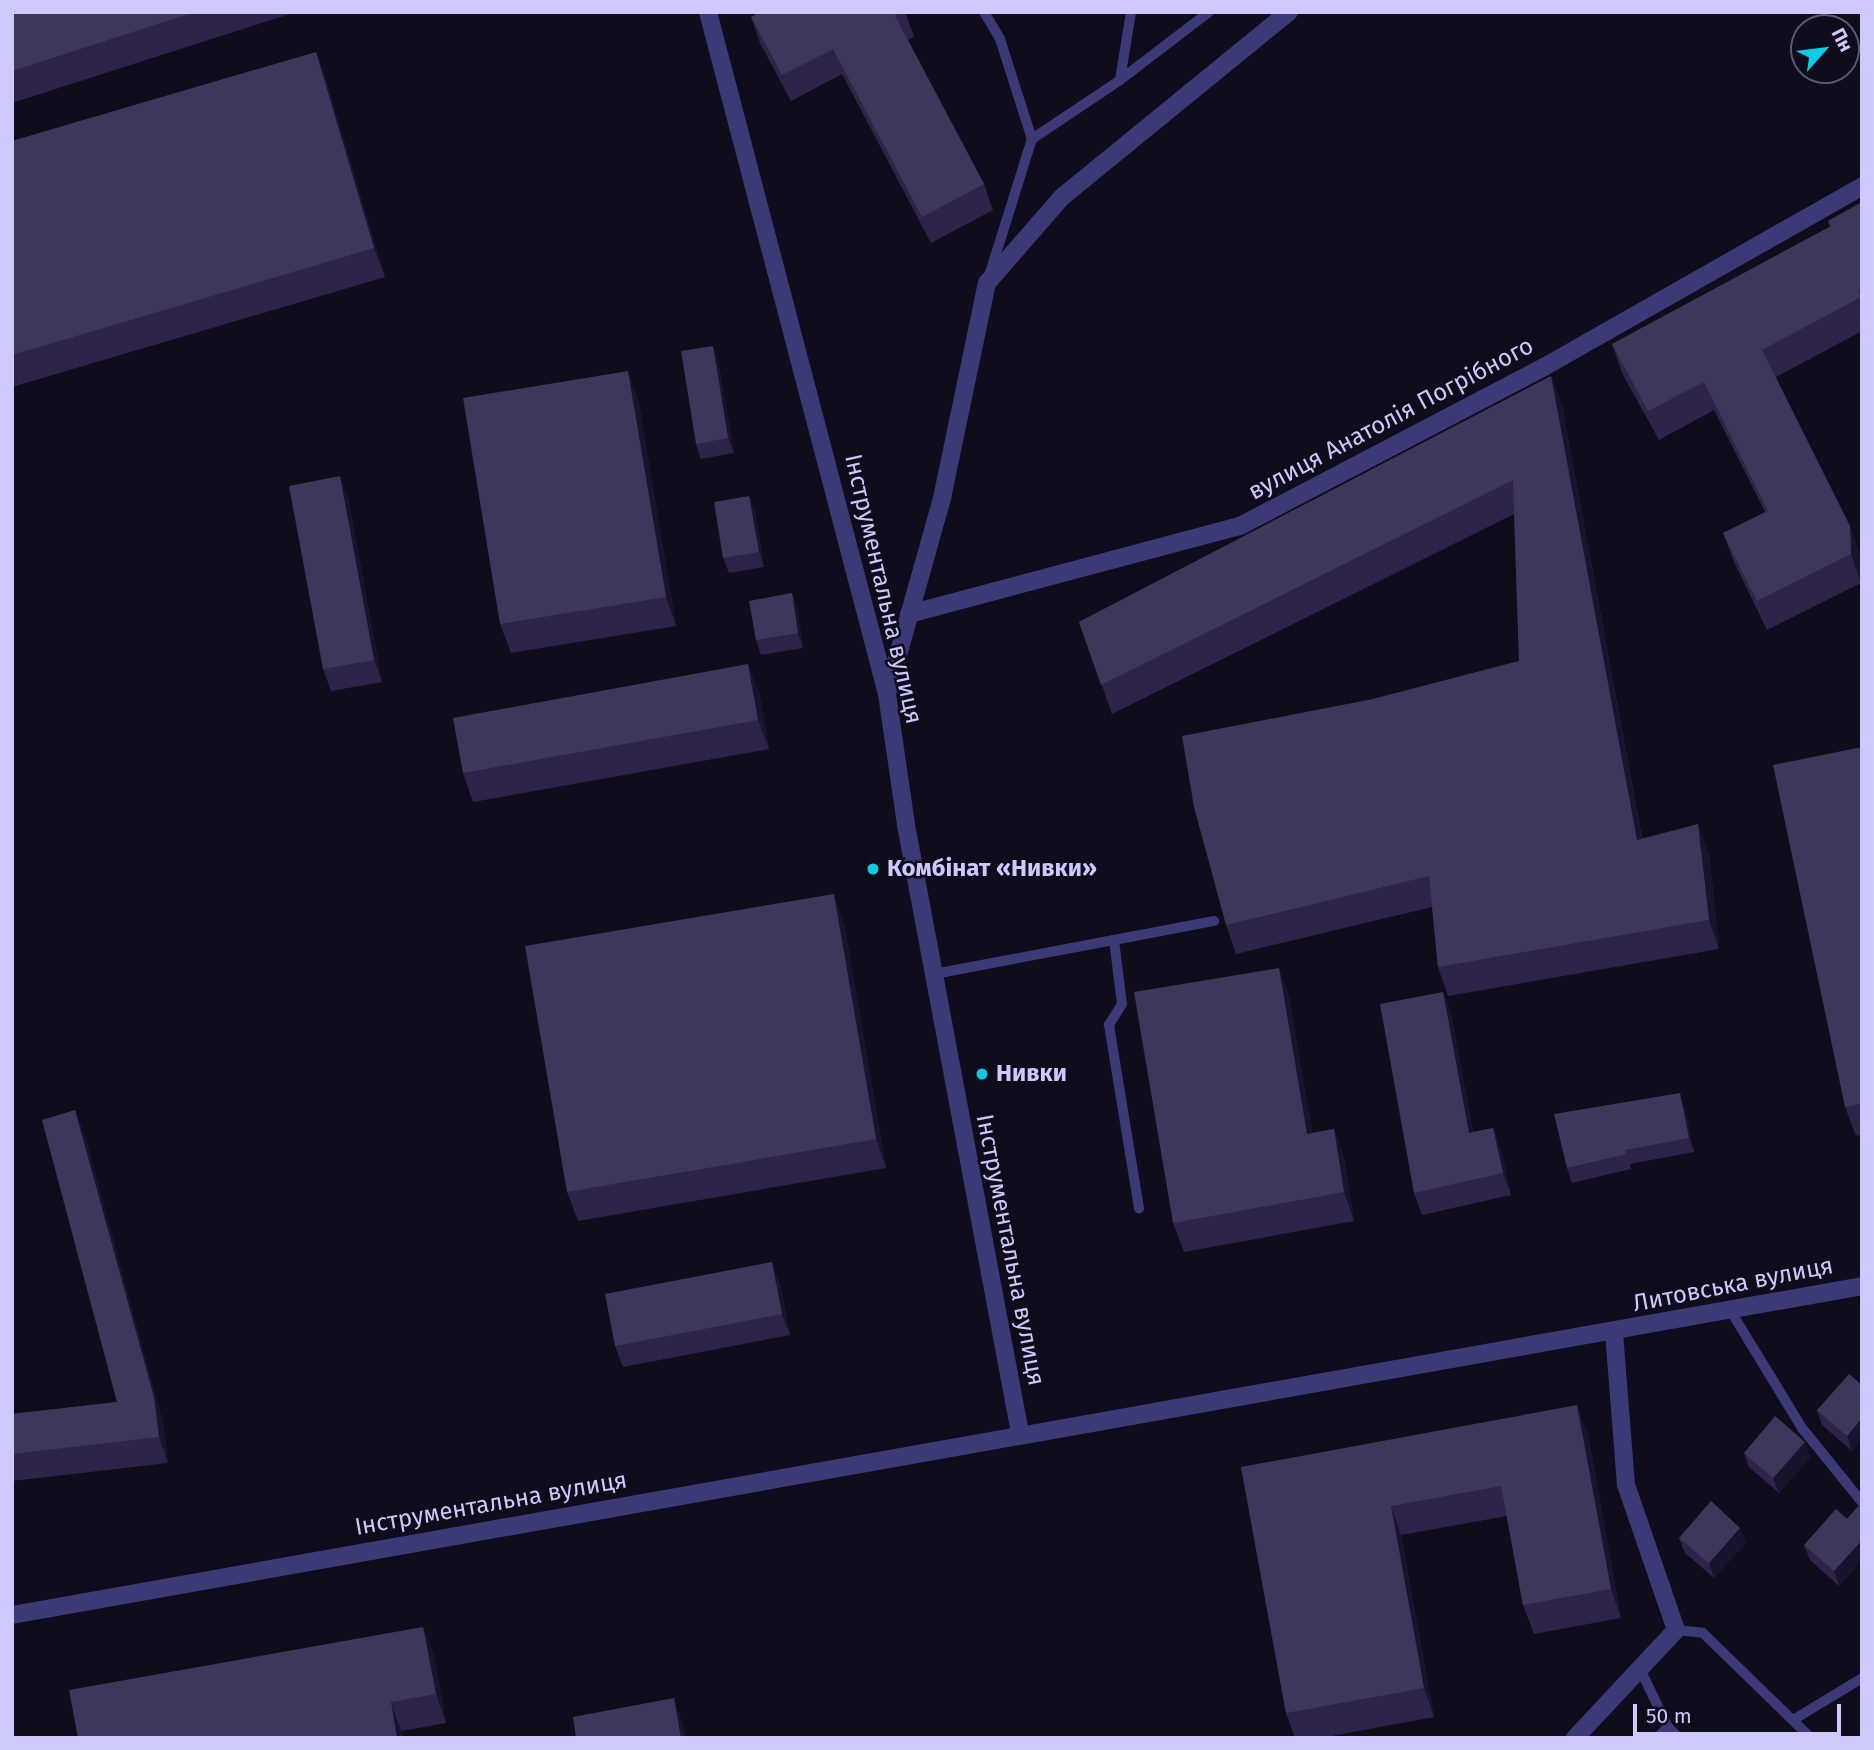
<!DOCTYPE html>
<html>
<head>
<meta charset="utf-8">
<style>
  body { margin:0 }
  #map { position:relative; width:1874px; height:1750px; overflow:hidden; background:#0f0c1b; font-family:"Fira Sans",sans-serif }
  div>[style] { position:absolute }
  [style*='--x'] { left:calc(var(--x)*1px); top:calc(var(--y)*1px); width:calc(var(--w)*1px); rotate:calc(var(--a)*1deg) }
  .service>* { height:10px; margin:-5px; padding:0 5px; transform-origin:5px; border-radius:5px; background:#3c3977 }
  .minor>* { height:18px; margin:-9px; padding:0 9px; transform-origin:9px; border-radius:9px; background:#3c3977 }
  .tertiary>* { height:18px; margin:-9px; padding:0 9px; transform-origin:9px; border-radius:9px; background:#3c3977 }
  .wall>* { inset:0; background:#2c2549 }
  .shaded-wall>* { inset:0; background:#19142e }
  .building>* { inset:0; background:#3e375c }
  .dots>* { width:19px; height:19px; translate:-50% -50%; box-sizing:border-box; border:4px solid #0f0c1b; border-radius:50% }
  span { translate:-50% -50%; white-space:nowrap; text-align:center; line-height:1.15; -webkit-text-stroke:5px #0f0c1b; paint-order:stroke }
  .street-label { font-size:24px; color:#cfc8fc }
  .poi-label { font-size:24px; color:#cfc8fc; font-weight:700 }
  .left { translate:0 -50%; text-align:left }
  .frame { position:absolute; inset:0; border:14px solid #cfc8fc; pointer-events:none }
  .north { position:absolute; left:1790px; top:14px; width:70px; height:70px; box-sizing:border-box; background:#0f0c1b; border:2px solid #5c5775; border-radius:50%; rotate:62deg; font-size:19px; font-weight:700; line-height:28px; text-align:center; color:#cfc8fc }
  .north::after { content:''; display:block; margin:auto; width:24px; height:32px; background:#0ccce4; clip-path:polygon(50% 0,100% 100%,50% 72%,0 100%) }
  .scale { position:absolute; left:1633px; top:1704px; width:208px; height:32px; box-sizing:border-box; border:4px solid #cfc8fc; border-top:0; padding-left:9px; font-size:21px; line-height:24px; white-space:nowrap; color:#cfc8fc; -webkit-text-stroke:5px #0f0c1b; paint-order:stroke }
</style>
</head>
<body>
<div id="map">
  <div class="service">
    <i style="--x:984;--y:12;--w:31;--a:59"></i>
    <i style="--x:1000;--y:39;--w:105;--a:72.3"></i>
    <i style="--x:1131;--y:12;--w:69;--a:99.2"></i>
    <i style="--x:1120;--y:80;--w:112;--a:-37.4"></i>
    <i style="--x:989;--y:276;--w:144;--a:-72.6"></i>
    <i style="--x:1032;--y:139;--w:106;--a:-33.8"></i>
    <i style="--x:1114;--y:940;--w:102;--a:-10.8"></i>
    <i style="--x:934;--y:974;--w:183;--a:-10.7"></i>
    <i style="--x:1114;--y:940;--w:64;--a:82.9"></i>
    <i style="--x:1122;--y:1004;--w:25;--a:122"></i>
    <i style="--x:1109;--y:1025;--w:186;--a:80.7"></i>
    <i style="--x:1730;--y:1310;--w:138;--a:58.6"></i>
    <i style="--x:1802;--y:1428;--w:95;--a:51"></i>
    <i style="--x:1676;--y:1630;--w:27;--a:6"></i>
    <i style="--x:1703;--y:1633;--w:151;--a:44.2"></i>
    <i style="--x:1641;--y:1671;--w:62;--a:64.3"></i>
    <i style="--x:1668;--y:1727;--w:16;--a:135"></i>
    <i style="--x:1793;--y:1720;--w:81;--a:-31.3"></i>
    <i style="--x:1668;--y:1727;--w:16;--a:45"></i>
  </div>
  <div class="minor">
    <i style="--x:708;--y:12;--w:705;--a:75.29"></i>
    <i style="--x:887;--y:694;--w:132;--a:81.7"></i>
    <i style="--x:906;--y:825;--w:619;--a:79.38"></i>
    <i style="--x:909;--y:614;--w:342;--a:-14.9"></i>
    <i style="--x:1240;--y:526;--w:343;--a:-27.6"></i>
    <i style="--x:1544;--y:367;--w:366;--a:-29.6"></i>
    <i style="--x:887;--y:694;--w:204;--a:-74.3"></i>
    <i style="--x:942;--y:498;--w:220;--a:-78.2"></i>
    <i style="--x:987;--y:283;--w:114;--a:-48.9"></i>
    <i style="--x:1062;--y:197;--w:293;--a:-39.2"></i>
    <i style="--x:1575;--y:1738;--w:148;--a:-46.9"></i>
    <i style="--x:1676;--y:1630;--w:153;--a:-109"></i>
    <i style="--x:1626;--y:1485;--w:153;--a:-94.5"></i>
  </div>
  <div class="tertiary">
    <i style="--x:12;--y:1615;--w:1879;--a:-10.08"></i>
  </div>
  <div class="wall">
    <i style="clip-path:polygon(12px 12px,296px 12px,12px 103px)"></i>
    <i style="clip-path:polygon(760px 12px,905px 12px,914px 36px,908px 40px,984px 184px,993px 210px,931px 243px,842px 74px,791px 101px,760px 43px,751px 17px)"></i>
    <i style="clip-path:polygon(316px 52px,326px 80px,385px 277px,12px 387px,12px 141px)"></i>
    <i style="clip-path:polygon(1862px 202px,1862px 331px,1776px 377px,1861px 555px,1861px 583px,1767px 630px,1734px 562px,1723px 533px,1765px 512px,1714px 410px,1659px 440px,1622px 373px,1612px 344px,1830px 227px,1828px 221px)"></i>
    <i style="clip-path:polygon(718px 360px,734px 453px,701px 459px,696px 444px)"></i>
    <i style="clip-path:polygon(1551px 376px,1562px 405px,1642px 838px,1709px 853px,1719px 949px,1448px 996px,1438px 967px,1432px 907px,1236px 954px,1226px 925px,1373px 699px,1519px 661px,1514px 514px,1112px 714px,1079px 622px)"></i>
    <i style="clip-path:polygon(638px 399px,676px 626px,511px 653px,500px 624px)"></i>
    <i style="clip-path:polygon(749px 496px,755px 511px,764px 567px,729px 573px,723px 558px)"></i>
    <i style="clip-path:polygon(348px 498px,382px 682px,331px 691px,323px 669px)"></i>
    <i style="clip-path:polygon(792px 593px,797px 608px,803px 648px,761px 655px,756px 640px)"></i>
    <i style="clip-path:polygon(759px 693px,769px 749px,473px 802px,463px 773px)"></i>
    <i style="clip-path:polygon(1862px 747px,1862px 1134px,1856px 1136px,1845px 1107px)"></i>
    <i style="clip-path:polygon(844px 923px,886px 1168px,578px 1221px,567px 1192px)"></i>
    <i style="clip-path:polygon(1279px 968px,1289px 997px,1312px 1133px,1334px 1129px,1344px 1158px,1354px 1221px,1184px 1252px,1173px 1223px)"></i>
    <i style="clip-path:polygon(1443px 992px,1451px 1014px,1473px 1132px,1493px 1128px,1501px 1150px,1511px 1195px,1422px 1215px,1414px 1193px)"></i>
    <i style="clip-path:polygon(1685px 1107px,1694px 1152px,1630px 1164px,1631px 1169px,1572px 1183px,1567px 1168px)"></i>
    <i style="clip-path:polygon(75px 1110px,85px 1136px,163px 1423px,168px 1463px,12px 1481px,12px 1414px,117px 1402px)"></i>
    <i style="clip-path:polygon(780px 1284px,790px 1335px,623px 1367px,615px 1346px)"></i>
    <i style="clip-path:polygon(1862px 1385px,1862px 1439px,1852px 1451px,1822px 1425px,1817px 1410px)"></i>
    <i style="clip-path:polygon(1588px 1434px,1621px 1618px,1534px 1634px,1523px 1605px,1507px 1516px,1401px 1535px,1434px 1717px,1321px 1738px,1295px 1738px,1286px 1713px,1241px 1467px)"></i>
    <i style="clip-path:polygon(1805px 1442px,1810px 1457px,1779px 1493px,1749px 1467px,1744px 1453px)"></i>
    <i style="clip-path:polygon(1862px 1502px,1862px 1560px,1839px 1586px,1810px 1560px,1804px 1545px,1847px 1519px)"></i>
    <i style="clip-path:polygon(1679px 1538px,1746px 1542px,1714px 1578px,1685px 1553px)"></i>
    <i style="clip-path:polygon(423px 1627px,434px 1655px,446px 1723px,401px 1731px,402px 1738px,78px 1738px)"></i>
  </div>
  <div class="shaded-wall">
    <i style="clip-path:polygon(316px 52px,326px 80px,385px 277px,374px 248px)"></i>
    <i style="clip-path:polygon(713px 346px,718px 360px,734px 453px,728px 438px)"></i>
    <i style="clip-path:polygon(628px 371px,638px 399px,676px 626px,666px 597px)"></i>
    <i style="clip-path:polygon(1551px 376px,1562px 405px,1647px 868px,1637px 840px)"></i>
    <i style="clip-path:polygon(340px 476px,348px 498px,382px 682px,374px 660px)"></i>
    <i style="clip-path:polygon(749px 496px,755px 511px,764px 567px,759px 552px)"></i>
    <i style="clip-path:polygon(1850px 526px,1861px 555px,1861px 583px,1851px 554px)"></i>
    <i style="clip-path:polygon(792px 593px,797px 608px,803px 648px,798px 633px)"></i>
    <i style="clip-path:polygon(748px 664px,759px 693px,769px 749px,758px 720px)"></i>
    <i style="clip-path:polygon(1698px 824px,1709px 853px,1719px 949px,1709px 920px)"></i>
    <i style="clip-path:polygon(834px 894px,844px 923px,886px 1168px,876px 1139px)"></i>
    <i style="clip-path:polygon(1279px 968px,1289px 997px,1318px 1162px,1307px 1134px)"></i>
    <i style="clip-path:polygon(1443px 992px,1451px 1014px,1477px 1155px,1469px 1133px)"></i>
    <i style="clip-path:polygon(1680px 1093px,1685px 1107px,1694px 1152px,1689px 1138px)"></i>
    <i style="clip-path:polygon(75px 1110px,85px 1136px,163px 1423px,168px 1463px,159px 1437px)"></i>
    <i style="clip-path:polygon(1493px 1128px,1501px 1150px,1511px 1195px,1503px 1173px)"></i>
    <i style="clip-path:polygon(1334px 1129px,1344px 1158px,1354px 1221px,1344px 1192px)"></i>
    <i style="clip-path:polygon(772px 1262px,780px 1284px,790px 1335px,782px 1314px)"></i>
    <i style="clip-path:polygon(1577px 1405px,1588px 1434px,1621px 1618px,1611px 1589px)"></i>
    <i style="clip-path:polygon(1862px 1418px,1862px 1439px,1852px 1451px,1847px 1436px)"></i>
    <i style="clip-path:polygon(1805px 1442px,1810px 1457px,1779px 1493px,1773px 1478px)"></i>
    <i style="clip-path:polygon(1391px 1506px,1401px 1535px,1434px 1717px,1424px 1688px)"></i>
    <i style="clip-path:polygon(1740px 1528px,1746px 1542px,1714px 1578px,1709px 1563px)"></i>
    <i style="clip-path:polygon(1862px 1540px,1862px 1560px,1839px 1586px,1834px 1571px)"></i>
    <i style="clip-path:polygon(423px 1627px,434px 1655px,446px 1723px,436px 1694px)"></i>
    <i style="clip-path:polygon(674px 1698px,684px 1727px,686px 1738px,681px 1738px)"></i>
    <i style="clip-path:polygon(391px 1702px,401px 1731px,402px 1738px,397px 1738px)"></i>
  </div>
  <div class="building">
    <i style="clip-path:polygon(12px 12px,195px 12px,12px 71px)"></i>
    <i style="clip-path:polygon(760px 12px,901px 12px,895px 16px,984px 184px,922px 217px,833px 49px,782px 75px,751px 17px)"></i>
    <i style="clip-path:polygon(316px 52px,374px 248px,12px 355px,12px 141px)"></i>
    <i style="clip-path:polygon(1862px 202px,1862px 287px,1858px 290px,1861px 297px,1762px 350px,1850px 526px,1851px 554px,1757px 601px,1723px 533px,1768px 511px,1704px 382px,1648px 411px,1612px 344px,1831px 226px,1828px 221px)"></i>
    <i style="clip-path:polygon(713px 346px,728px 438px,696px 444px,681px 351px)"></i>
    <i style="clip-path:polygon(628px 371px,666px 597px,500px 624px,463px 398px)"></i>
    <i style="clip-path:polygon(1551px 376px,1637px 840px,1698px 824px,1709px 920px,1438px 967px,1429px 876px,1226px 925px,1194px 807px,1182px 736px,1373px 699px,1519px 661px,1513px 480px,1101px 685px,1079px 622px)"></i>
    <i style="clip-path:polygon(340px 476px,374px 660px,323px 669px,289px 486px)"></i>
    <i style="clip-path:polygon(749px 496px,759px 552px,723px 558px,714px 502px)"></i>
    <i style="clip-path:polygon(792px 593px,798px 633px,756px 640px,749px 601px)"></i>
    <i style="clip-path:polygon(748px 664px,758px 720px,463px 773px,453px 718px)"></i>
    <i style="clip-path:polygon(1862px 747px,1862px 1103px,1845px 1107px,1773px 765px)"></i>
    <i style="clip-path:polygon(834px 894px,876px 1139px,567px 1192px,525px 946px)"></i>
    <i style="clip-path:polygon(1279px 968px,1307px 1134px,1334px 1129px,1344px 1192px,1173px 1223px,1134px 992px)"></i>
    <i style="clip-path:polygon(1443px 992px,1469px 1133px,1493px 1128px,1503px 1173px,1414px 1193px,1380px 1004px)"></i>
    <i style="clip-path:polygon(1680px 1093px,1689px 1138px,1625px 1150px,1626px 1154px,1567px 1168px,1554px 1114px)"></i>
    <i style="clip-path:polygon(75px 1110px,154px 1397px,159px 1437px,12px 1454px,12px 1414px,117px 1402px,42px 1120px)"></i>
    <i style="clip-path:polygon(772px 1262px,782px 1314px,615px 1346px,605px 1294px)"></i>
    <i style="clip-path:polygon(1849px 1374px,1862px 1385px,1862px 1418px,1847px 1436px,1817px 1410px)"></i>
    <i style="clip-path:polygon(1577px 1405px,1611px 1589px,1523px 1605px,1501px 1486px,1391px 1506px,1424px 1688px,1286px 1713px,1241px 1467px)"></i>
    <i style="clip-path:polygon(1775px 1416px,1805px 1442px,1773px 1478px,1744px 1453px)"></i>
    <i style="clip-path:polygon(1711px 1501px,1740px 1528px,1709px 1563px,1679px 1538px)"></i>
    <i style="clip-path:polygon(1862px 1502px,1862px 1540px,1834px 1571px,1804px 1545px,1836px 1509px,1847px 1519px)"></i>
    <i style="clip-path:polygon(423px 1627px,436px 1694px,391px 1702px,397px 1738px,78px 1738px,69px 1690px)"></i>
    <i style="clip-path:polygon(674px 1698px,681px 1738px,576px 1738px,573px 1717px)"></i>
  </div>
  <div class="dots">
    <i style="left:873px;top:869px;background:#0ccce4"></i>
    <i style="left:982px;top:1074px;background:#0ccce4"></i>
  </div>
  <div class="street-label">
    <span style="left:1391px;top:419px;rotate:-28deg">вулиця Анатолія Погрібного</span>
    <span style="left:883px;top:589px;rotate:77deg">Інструментальна вулиця</span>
    <span style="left:1010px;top:1250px;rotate:79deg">Інструментальна вулиця</span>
    <span style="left:1733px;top:1285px;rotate:-11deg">Литовська вулиця</span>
    <span style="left:491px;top:1504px;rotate:-10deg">Інструментальна вулиця</span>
  </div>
  <div class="poi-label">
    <span class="left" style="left:887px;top:869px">Комбінат «Нивки»</span>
    <span class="left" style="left:996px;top:1074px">Нивки</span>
  </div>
  <div class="frame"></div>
  <div class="north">Пн</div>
  <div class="scale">50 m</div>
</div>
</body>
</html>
